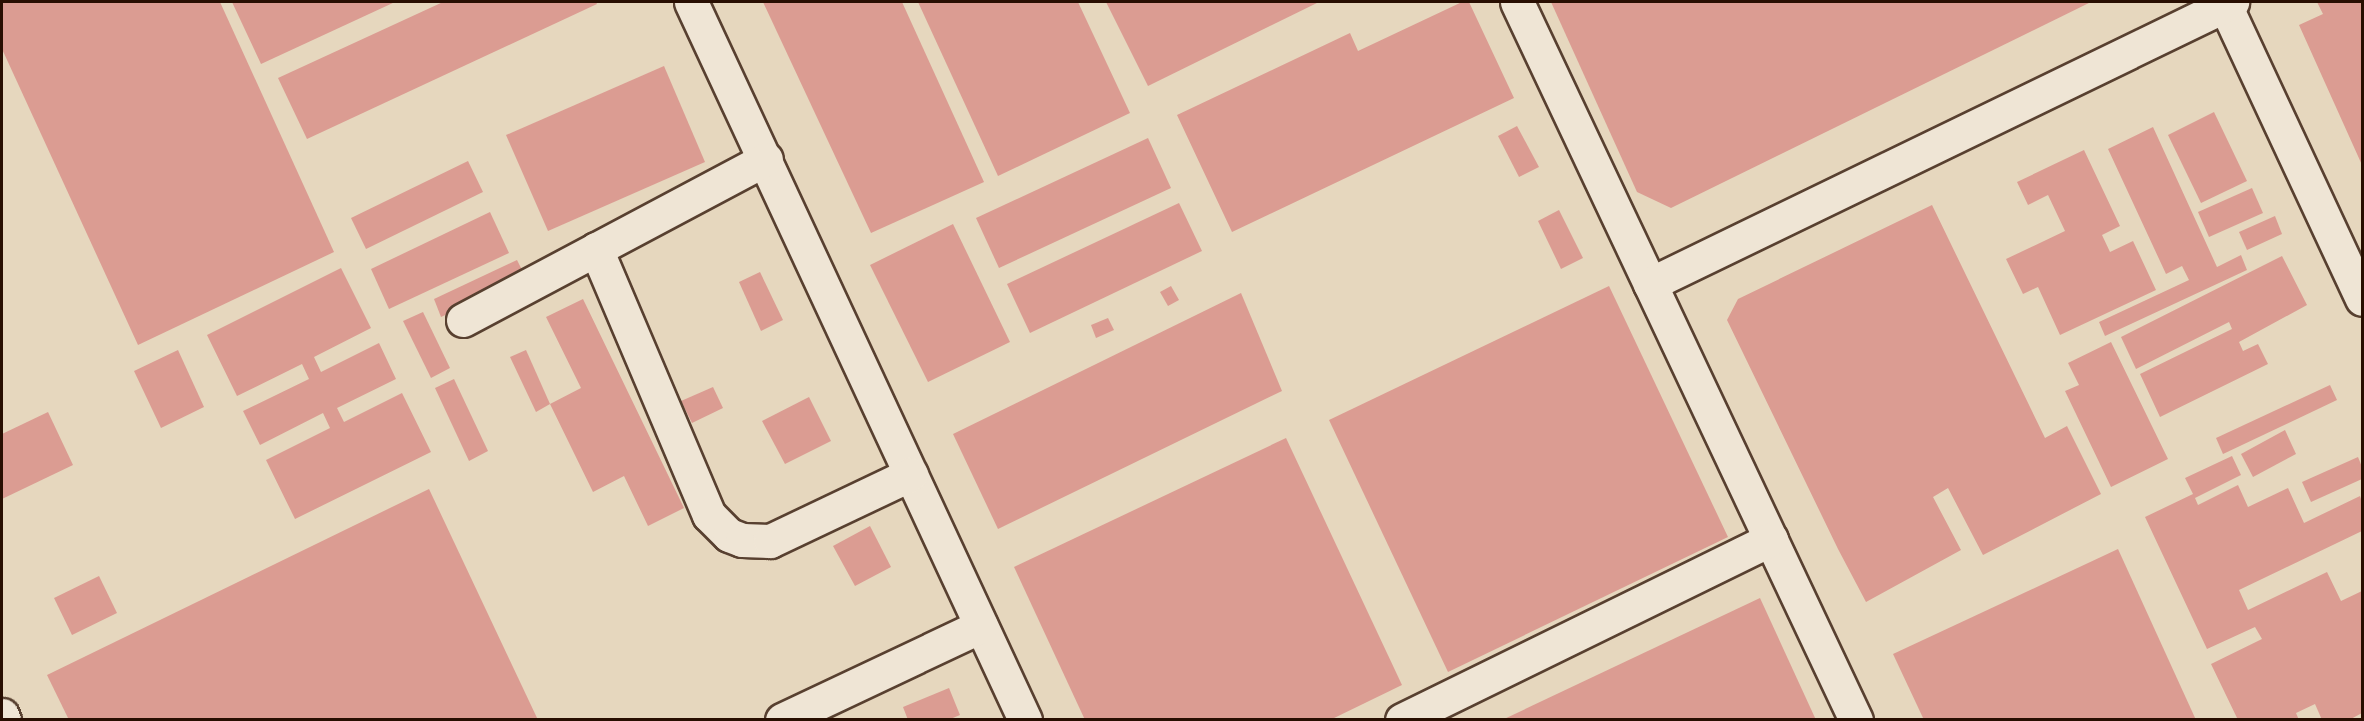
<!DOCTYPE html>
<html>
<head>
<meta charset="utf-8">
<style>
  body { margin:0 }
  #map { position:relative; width:2364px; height:721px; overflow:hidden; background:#e6d7be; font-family:"EB Garamond",serif }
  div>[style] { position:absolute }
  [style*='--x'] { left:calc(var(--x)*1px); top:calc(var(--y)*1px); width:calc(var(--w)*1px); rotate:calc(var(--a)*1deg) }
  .building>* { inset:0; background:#db9c92 }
  .roads { filter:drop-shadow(2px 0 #584030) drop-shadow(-2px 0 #584030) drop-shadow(0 2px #584030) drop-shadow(0 -2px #584030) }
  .minor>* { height:33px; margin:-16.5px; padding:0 16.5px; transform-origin:16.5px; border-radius:16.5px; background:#efe5d5 }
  span { translate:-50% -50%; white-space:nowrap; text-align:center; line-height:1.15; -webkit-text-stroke:4.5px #efe5d5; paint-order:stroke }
  .frame { position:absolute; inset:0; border:3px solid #280e01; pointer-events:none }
</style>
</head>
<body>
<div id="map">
  <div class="building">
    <i style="clip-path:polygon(2px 2px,220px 2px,334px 252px,138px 345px,2px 49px)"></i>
    <i style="clip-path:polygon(232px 2px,395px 2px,261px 64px)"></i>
    <i style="clip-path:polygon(443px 2px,596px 2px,597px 4px,307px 139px,278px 78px)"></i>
    <i style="clip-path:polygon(763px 2px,902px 2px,984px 182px,871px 233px)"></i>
    <i style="clip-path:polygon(918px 2px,1078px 2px,1130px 113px,998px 176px)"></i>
    <i style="clip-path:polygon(1106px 2px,1319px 2px,1148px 86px)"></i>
    <i style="clip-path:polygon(1462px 2px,1469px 2px,1514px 98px,1232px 232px,1177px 115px,1350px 33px,1358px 51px)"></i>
    <i style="clip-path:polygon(1551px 2px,2091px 2px,1671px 208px,1637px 192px)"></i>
    <i style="clip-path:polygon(2317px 2px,2362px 2px,2362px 165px,2299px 25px,2323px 14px)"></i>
    <i style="clip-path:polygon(664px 66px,705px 162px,548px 231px,506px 135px)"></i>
    <i style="clip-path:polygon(2214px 112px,2247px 181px,2201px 203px,2168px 135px)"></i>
    <i style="clip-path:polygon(1517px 126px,1539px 167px,1519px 177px,1498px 136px)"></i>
    <i style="clip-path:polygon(2153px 127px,2217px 267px,2241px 255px,2247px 270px,2105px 336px,2099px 322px,2189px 280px,2182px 266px,2166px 274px,2108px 149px)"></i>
    <i style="clip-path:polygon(1148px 138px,1171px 188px,999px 268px,976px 218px)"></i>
    <i style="clip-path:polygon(2084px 150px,2120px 226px,2102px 235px,2110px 252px,2133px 241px,2156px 290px,2060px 335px,2038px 287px,2023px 294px,2006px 259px,2065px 231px,2048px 195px,2028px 205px,2017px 182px)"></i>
    <i style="clip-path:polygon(468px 161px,483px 192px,366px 249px,351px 218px)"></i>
    <i style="clip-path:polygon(2252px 188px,2263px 213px,2209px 237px,2198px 212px)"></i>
    <i style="clip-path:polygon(1179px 203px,1202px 251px,1030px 333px,1007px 284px)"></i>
    <i style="clip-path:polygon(1932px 205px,2045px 438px,2067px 426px,2101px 494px,1983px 555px,1948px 488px,1933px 497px,1961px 550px,1866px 602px,1838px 549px,1727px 320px,1738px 299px)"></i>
    <i style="clip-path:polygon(1559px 210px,1583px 258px,1561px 269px,1538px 221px)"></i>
    <i style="clip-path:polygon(490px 212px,509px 253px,389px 309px,371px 269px)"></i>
    <i style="clip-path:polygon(2275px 216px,2282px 234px,2247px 250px,2239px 232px)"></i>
    <i style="clip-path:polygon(953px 224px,1010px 342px,928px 382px,870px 265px)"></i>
    <i style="clip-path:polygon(2282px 256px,2307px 305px,2239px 342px,2243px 351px,2258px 344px,2268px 364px,2160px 417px,2140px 374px,2232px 329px,2229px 322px,2136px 369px,2121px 337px)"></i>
    <i style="clip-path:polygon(517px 260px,526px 278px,441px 317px,434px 299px)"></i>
    <i style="clip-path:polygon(341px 268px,371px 328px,314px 357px,321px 372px,379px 343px,396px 379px,337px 408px,344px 422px,402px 393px,431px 452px,295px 519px,266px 460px,330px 428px,323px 413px,260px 445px,243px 411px,309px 379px,302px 364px,237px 396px,207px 335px)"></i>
    <i style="clip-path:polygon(760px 272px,783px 320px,761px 331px,739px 282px)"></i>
    <i style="clip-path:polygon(1171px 286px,1179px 300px,1168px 306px,1160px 292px)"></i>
    <i style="clip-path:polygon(1609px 286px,1728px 537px,1448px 672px,1329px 420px)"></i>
    <i style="clip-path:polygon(1241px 293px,1282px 391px,998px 529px,953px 434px)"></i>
    <i style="clip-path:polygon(583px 299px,684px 508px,648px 526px,624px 476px,593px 492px,550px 404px,581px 388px,546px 317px)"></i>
    <i style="clip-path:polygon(423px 312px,450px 368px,431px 378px,403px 321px)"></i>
    <i style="clip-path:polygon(1108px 318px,1114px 330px,1096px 338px,1091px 325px)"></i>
    <i style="clip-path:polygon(2111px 342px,2168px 459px,2111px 487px,2065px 391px,2079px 385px,2068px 363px)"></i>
    <i style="clip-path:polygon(178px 350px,204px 407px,161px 428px,134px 371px)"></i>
    <i style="clip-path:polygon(526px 350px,550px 404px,536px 412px,510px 357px)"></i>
    <i style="clip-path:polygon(454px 379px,488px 451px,469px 461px,435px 388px)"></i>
    <i style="clip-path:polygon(2330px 385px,2337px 400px,2223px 454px,2216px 438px)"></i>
    <i style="clip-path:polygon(713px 387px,723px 408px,692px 423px,681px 401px)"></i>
    <i style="clip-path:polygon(809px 397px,831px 441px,785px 464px,762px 421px)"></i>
    <i style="clip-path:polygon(48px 412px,73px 465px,2px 499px,2px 434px)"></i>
    <i style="clip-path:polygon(2285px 430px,2296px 454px,2253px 477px,2241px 454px)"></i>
    <i style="clip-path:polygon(1286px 438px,1402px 685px,1330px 720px,1085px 720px,1014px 567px)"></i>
    <i style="clip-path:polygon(2232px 456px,2241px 475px,2195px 498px,2198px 505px,2238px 485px,2248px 507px,2288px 488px,2304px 523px,2360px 496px,2362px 502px,2362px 531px,2239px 590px,2248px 610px,2327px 572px,2341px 601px,2362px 591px,2362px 713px,2349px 720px,2322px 720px,2315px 704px,2296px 713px,2299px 720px,2238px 720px,2211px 664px,2262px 639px,2255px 627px,2207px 649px,2145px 517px,2193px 494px,2185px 478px)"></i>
    <i style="clip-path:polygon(2358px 457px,2362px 467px,2362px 479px,2311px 502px,2302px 482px)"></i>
    <i style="clip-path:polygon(429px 489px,538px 720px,69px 720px,47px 675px)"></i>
    <i style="clip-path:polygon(870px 526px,891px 567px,855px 586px,833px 546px)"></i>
    <i style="clip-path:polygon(2118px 549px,2196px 720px,1924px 720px,1893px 654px)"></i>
    <i style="clip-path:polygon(99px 576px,117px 613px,72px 635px,54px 598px)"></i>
    <i style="clip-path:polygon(1760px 598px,1816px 720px,1502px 720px)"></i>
    <i style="clip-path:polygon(949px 688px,960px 715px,948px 720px,908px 720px,903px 707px)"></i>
  </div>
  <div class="roads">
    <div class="minor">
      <i style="--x:691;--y:2;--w:792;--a:65.05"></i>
      <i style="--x:1517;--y:2;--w:794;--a:64.73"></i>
      <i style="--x:2225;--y:5;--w:324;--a:65"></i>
      <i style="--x:596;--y:249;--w:289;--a:67"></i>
      <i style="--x:709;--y:515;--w:28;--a:45"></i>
      <i style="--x:729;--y:535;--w:14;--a:21"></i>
      <i style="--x:742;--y:540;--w:28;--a:2"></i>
      <i style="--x:770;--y:541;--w:156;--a:-25.4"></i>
      <i style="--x:1650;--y:284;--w:647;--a:-25.85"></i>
      <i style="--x:463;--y:320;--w:343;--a:-28"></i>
      <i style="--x:2;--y:715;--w:5;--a:68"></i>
      <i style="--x:782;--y:720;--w:220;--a:-25.3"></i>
      <i style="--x:1402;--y:720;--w:411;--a:-26.1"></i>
    </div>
  </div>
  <div class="frame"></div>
</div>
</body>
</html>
